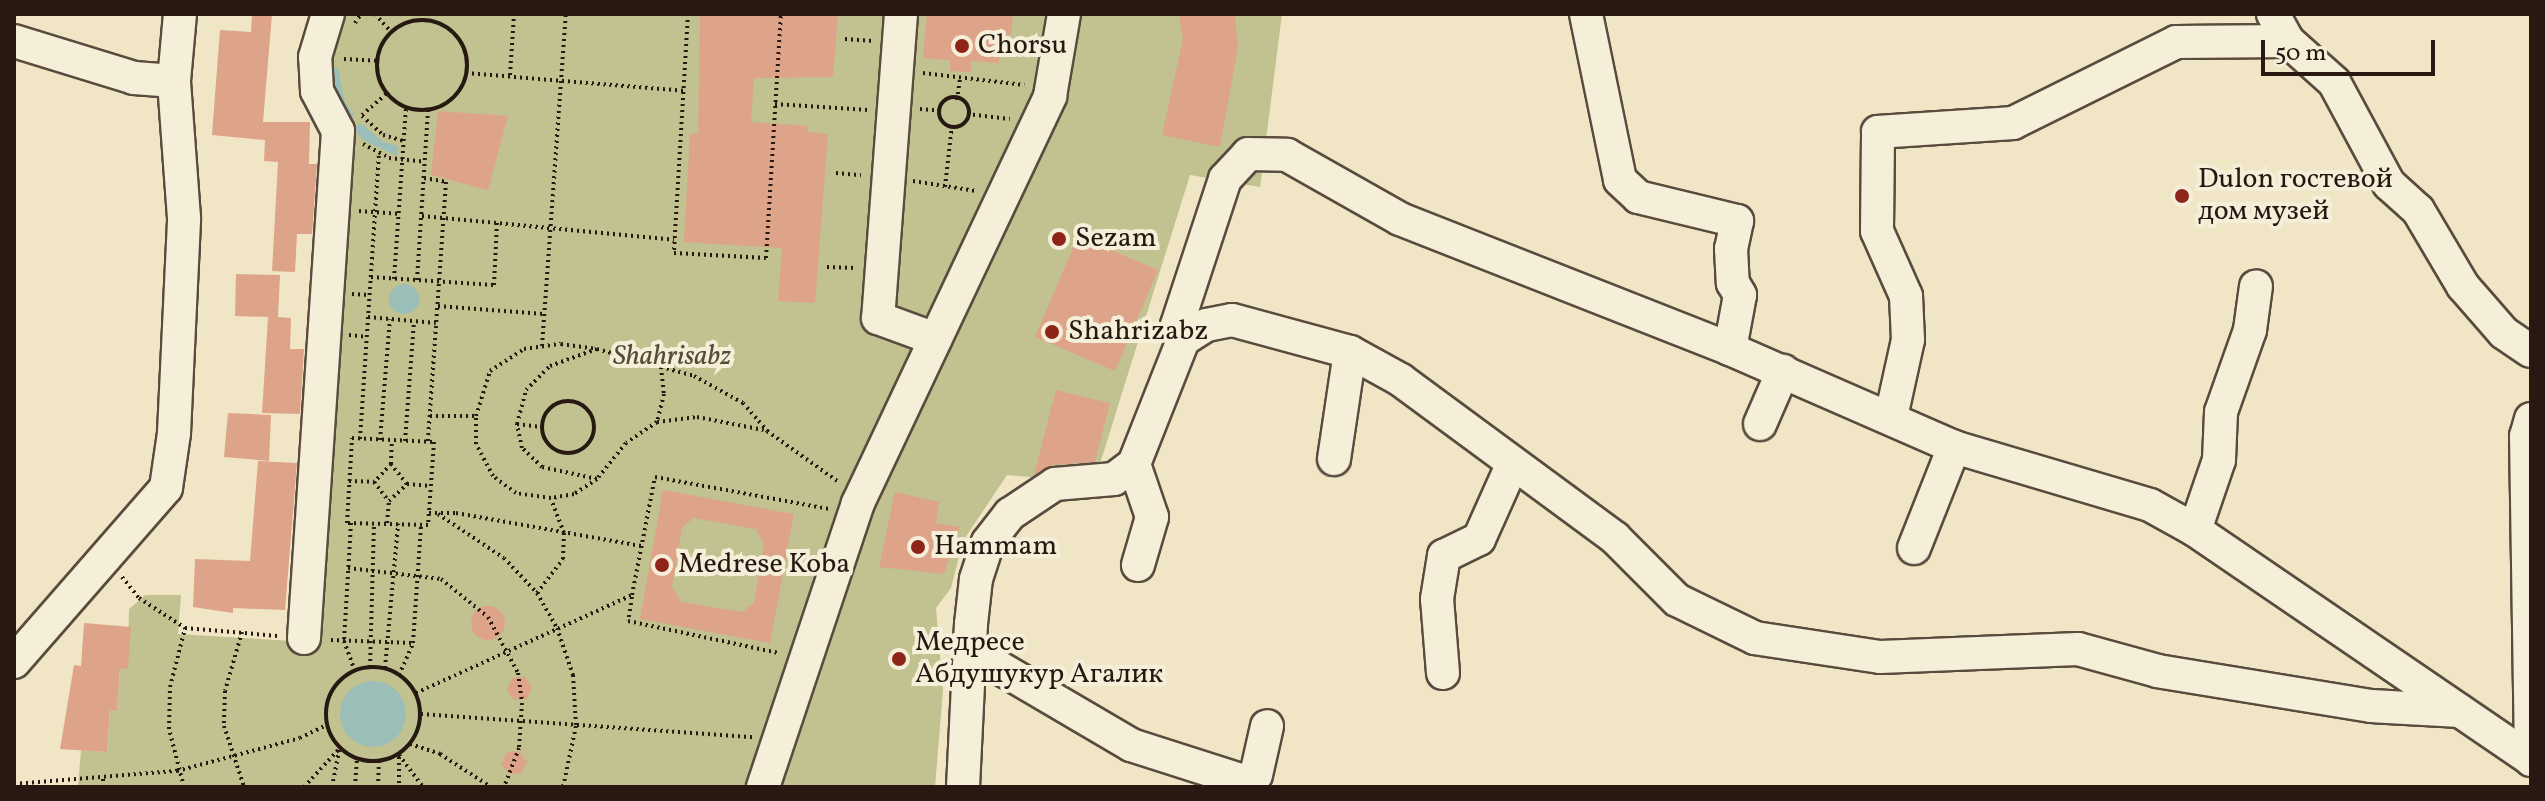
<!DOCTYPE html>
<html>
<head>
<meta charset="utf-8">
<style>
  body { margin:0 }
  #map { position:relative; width:2545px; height:801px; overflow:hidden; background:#f0e5c4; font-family:Vollkorn,serif }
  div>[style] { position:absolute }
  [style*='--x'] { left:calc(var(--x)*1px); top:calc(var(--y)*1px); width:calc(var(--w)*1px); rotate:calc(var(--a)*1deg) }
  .green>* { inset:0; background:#c1c28f }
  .water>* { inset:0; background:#9bbeb9 }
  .round { border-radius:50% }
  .building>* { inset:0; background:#dda48a }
  .path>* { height:4px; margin-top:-2px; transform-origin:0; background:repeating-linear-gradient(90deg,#271812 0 2px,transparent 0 6px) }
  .path>.ring { margin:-2px; padding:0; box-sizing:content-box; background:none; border:4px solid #271812; border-radius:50% }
  .roads { filter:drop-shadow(2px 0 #594b3e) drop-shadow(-2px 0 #594b3e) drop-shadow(0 2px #594b3e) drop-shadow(0 -2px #594b3e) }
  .minor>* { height:32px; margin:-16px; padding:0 16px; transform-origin:16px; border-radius:16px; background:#f5eed9 }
  .dots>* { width:22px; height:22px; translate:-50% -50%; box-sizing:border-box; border:4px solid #f5eed9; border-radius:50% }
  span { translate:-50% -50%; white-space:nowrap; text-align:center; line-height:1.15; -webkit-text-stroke:8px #f5eed9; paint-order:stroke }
  .poi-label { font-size:28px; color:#271812 }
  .left { translate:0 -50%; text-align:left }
  .park-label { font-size:28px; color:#554b38; font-style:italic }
  .frame { position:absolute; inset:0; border:16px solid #271812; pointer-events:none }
  .scale { position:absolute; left:2261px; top:40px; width:174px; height:36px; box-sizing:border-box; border:4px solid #271812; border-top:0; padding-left:10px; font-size:24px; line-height:28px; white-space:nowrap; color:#271812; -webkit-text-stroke:6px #f5eed9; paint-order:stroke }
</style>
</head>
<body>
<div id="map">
  <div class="green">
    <i style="clip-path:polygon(335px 14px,1282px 14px,1260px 187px,1190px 175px,1094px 483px,1007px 475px,963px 541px,951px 588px,936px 608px,943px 690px,935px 787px,78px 787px,81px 750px,107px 752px,110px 710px,117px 710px,120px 668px,128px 668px,129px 609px,145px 595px,181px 595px,178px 634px,309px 642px,323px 82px)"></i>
  </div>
  <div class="water">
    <i style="clip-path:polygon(328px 68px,338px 68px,345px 102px,354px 115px,347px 121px,336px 104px)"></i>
    <i style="clip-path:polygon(361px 123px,383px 142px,398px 146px,397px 156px,365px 141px,353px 129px)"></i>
    <i class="round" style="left:389px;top:284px;width:30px;height:30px"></i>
    <i class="round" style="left:340px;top:681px;width:66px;height:66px"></i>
  </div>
  <div class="building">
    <i style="clip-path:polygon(252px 14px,272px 14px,263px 122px,310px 122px,309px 164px,317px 164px,312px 234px,297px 234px,295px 272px,272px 271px,278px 162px,264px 161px,265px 140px,212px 135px,220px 30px,251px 32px)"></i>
    <i style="clip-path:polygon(700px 14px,838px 14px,833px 77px,754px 78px,751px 122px,808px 126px,808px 132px,828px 134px,815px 303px,778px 301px,782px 248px,684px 242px,690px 134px,698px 134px)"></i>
    <i style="clip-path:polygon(927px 14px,1013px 14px,1011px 35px,1001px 34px,999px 63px,971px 61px,971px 72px,950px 71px,950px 60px,923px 58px)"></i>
    <i style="clip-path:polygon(1179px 14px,1235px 14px,1238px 47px,1220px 147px,1162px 135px,1183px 39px)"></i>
    <i style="clip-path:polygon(438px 111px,508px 116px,488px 190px,431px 175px)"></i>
    <i style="clip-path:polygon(1078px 236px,1158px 270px,1115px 371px,1035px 337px)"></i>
    <i style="clip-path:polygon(236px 274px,280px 275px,278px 317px,291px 318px,290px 349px,304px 349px,300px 414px,262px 413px,268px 317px,235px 316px)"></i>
    <i style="clip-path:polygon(1056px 390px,1110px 403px,1095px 462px,1053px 465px,1034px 475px)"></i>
    <i style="clip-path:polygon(228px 413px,271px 415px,269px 461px,224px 457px)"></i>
    <i style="clip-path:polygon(258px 461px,297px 463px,285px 610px,233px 608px,233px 613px,193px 607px,195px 559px,250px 561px)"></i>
    <i style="clip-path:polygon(evenodd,663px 490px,794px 514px,770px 643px,640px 619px,663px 490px,693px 518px,756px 529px,764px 544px,754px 603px,742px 612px,681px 602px,672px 587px,682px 528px,693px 518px)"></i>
    <i style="clip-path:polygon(895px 492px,939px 502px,936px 523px,960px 527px,944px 574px,879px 567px)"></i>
    <i class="round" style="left:471px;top:606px;width:34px;height:34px"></i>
    <i style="clip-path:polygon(84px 623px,131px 627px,128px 669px,120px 668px,117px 711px,110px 710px,107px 752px,60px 749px,74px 665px,81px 666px)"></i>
    <i style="clip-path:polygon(525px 677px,532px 687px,527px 699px,514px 700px,507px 690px,512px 678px)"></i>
    <i style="clip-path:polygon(519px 751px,527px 762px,521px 773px,509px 774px,501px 764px,507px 752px)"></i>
  </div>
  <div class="path">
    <i style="--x:375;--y:14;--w:24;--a:48"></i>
    <i style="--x:688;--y:14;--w:239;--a:93.4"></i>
    <i style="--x:674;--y:253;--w:92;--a:3.1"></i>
    <i style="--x:766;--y:258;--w:244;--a:-86.5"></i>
    <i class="ring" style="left:377px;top:20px;width:86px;height:86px"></i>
    <i style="--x:355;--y:23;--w:11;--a:-56"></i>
    <i style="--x:845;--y:39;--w:29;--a:4"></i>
    <i style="--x:344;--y:59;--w:33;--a:3"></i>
    <i style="--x:466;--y:73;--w:218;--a:4.7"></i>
    <i style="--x:923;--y:73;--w:102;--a:6.8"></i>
    <i style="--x:510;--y:75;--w:61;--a:-86.2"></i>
    <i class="ring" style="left:939px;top:97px;width:26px;height:26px"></i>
    <i style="--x:957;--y:100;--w:22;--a:-82"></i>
    <i style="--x:775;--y:104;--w:94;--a:3.7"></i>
    <i style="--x:920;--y:109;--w:21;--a:5"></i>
    <i style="--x:967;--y:114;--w:43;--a:6.6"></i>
    <i style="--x:362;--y:115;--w:33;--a:-41"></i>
    <i style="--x:362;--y:116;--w:28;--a:42"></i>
    <i style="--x:383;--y:135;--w:22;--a:16"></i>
    <i style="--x:363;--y:144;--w:30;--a:28"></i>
    <i style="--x:389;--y:158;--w:36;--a:6"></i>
    <i style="--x:836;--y:173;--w:25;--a:5"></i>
    <i style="--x:424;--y:178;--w:22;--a:10"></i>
    <i style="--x:446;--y:182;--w:260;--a:94"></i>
    <i style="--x:913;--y:181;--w:64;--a:9"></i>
    <i style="--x:945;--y:187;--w:62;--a:-83.6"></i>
    <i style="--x:359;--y:211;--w:39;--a:4"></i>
    <i style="--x:422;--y:216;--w:253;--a:5.4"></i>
    <i style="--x:827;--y:267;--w:30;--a:2"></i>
    <i style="--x:371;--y:277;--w:123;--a:3.7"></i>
    <i style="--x:494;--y:285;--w:63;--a:-87.3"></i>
    <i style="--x:394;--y:279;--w:172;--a:-86"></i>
    <i style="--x:417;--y:280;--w:171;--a:-86.3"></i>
    <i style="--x:352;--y:294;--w:17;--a:3"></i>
    <i style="--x:438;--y:306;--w:106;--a:4.3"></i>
    <i style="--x:368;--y:317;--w:68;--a:5"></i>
    <i style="--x:349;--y:335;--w:18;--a:6"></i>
    <i style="--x:542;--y:346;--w:333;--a:-85.9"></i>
    <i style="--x:661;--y:367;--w:34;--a:15"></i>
    <i style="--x:694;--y:376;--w:56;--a:28.9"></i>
    <i style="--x:743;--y:403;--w:37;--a:49"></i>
    <i style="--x:767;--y:431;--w:86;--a:35.5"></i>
    <i class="ring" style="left:542px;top:401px;width:48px;height:48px"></i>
    <i style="--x:430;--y:416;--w:45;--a:0"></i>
    <i style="--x:657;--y:422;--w:40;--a:-7.1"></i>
    <i style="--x:697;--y:417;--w:68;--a:11"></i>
    <i style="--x:517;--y:424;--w:24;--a:7"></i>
    <i style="--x:352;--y:438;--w:82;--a:2.8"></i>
    <i style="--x:434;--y:442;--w:83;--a:94.1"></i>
    <i style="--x:428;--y:525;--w:81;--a:-178.6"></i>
    <i style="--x:347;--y:523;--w:85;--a:-86.6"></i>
    <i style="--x:360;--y:439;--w:286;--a:-86.2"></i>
    <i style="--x:380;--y:440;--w:121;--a:-85.3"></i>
    <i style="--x:405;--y:441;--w:120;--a:-85.7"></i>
    <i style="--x:391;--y:464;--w:23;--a:-88"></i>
    <i style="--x:597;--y:479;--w:56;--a:-167.7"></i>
    <i style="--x:542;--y:467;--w:28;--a:-136"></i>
    <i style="--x:522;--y:448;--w:25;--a:-102"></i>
    <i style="--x:517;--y:424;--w:35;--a:-75"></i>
    <i style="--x:526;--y:390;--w:34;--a:-45"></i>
    <i style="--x:550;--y:366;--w:50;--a:-19.9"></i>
    <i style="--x:597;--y:349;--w:66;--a:15.7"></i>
    <i style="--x:661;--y:367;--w:27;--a:84"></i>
    <i style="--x:664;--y:394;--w:29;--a:104"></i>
    <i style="--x:657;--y:422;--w:37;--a:146"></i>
    <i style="--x:626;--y:443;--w:46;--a:128.9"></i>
    <i style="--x:597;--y:479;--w:27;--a:147"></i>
    <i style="--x:574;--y:494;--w:23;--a:170"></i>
    <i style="--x:551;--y:498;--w:35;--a:-172"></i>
    <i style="--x:516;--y:493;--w:29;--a:-144"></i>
    <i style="--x:493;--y:476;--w:36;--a:-118"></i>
    <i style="--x:476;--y:444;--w:28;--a:-90"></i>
    <i style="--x:476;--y:416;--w:47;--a:-72.7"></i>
    <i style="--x:490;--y:371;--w:40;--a:-32.9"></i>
    <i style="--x:524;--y:349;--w:37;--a:-8"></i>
    <i style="--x:561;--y:344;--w:36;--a:8"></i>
    <i style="--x:349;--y:481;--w:25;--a:2"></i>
    <i style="--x:407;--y:484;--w:24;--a:5"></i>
    <i style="--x:429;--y:513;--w:27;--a:0"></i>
    <i style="--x:456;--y:513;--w:188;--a:10.1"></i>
    <i style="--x:438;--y:514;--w:79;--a:33.7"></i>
    <i style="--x:504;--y:558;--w:48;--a:46.7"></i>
    <i style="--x:537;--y:593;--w:40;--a:60.3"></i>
    <i style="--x:557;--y:628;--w:50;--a:71.2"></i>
    <i style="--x:573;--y:675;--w:51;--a:86.6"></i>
    <i style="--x:576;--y:726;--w:62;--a:102"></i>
    <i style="--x:351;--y:523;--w:118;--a:93.4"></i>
    <i style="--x:344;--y:641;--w:32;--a:70"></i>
    <i style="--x:387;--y:523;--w:22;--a:-85"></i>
    <i style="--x:389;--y:501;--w:25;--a:-43"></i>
    <i style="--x:407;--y:484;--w:26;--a:-129"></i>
    <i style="--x:391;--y:464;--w:25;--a:133"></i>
    <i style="--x:374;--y:482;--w:24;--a:52"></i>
    <i style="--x:348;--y:568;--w:94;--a:6.7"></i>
    <i style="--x:441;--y:579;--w:60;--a:39"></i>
    <i style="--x:488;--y:617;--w:64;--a:61.8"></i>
    <i style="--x:518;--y:673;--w:30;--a:82"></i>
    <i style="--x:522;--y:703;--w:45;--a:93.8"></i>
    <i style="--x:519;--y:748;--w:42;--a:111"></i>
    <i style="--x:122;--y:577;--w:27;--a:51"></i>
    <i style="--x:139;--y:598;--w:55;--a:33.1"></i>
    <i style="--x:185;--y:628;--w:93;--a:4.9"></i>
    <i style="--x:537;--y:593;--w:43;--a:-52.6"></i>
    <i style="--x:563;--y:559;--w:26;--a:-88"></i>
    <i style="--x:564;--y:533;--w:36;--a:-111"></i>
    <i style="--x:632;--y:597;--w:24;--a:99"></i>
    <i style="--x:628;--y:621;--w:154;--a:12"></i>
    <i style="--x:242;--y:632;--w:61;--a:106.1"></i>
    <i style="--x:225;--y:691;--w:35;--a:92"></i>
    <i style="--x:224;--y:726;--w:64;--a:71.8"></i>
    <i style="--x:331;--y:640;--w:82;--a:2.1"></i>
    <i class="ring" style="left:326px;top:667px;width:90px;height:90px"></i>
    <i style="--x:370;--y:667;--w:144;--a:-88.4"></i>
    <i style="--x:385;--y:668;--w:145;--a:-84.8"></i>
    <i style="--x:399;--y:675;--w:35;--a:-66"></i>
    <i style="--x:413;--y:643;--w:118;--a:-86.1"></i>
    <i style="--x:416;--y:693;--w:237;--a:-24.4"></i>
    <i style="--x:632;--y:595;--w:120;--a:-79"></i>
    <i style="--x:655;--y:477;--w:178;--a:10.4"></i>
    <i style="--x:421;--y:714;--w:333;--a:4"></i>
    <i style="--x:410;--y:744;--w:32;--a:18"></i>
    <i style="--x:440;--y:754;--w:61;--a:32.9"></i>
    <i style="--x:399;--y:755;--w:40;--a:53"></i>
    <i style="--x:399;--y:757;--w:30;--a:90"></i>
    <i style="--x:14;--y:784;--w:164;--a:-4.6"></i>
    <i style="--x:177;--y:771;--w:127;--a:-15"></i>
    <i style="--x:300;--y:738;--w:30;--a:-26"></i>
    <i style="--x:103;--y:787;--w:8;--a:-90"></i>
    <i style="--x:184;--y:787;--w:60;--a:-104.5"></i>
    <i style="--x:169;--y:729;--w:42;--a:-88.6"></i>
    <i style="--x:170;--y:687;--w:61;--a:-75.7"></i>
    <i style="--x:304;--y:787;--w:53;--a:-47.3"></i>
    <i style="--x:332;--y:787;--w:38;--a:-79"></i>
    <i style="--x:355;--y:787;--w:28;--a:-86"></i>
    <i style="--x:378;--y:787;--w:26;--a:-88"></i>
  </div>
  <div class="roads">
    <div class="minor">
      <i style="--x:901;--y:14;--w:305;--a:94.3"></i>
      <i style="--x:878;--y:318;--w:61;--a:20.2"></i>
      <i style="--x:1586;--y:14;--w:169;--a:78.4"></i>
      <i style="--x:1620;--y:180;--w:25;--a:43"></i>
      <i style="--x:1638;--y:197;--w:102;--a:13.6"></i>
      <i style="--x:1737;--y:221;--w:29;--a:102"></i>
      <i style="--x:1731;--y:249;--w:34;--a:87"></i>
      <i style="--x:1733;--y:283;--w:14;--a:60"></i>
      <i style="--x:1740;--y:295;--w:55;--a:100.5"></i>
      <i style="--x:2273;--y:14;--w:31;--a:61"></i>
      <i style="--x:2288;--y:41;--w:62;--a:41.7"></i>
      <i style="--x:2334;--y:82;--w:116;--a:61.7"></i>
      <i style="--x:2389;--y:184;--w:39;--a:42"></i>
      <i style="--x:2418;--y:210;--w:88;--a:59.4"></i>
      <i style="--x:2463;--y:286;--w:62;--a:48.9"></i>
      <i style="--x:2504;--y:333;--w:32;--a:34"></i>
      <i style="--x:14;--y:41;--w:126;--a:17.1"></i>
      <i style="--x:134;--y:78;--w:40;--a:4.3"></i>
      <i style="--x:1891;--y:417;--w:79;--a:-77.6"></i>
      <i style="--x:1908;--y:340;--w:44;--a:-92.6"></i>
      <i style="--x:1906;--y:296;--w:71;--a:-114"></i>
      <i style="--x:1877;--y:231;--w:99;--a:-89.4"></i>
      <i style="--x:1878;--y:132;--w:135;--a:-3.8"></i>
      <i style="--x:2013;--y:123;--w:182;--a:-26.4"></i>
      <i style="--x:2176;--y:42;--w:112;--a:-0.5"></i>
      <i style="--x:2531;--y:419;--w:18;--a:106"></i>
      <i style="--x:2526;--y:436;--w:324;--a:89.1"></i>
      <i style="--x:1760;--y:424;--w:58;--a:-66.5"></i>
      <i style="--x:1334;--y:459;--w:108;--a:-81.5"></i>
      <i style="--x:1134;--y:464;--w:56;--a:71.2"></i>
      <i style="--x:1152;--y:517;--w:50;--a:106.3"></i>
      <i style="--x:2195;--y:530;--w:74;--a:-71.1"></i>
      <i style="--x:2219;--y:460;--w:48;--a:-87.6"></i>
      <i style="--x:2221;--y:412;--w:87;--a:-70.5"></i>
      <i style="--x:2250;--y:330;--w:44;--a:-82.2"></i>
      <i style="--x:1914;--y:548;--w:109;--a:-68.4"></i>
      <i style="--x:304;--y:638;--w:508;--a:-86.16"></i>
      <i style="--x:338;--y:131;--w:45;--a:-117.7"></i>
      <i style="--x:317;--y:91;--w:34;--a:-93"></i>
      <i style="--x:315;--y:57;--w:45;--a:-73.2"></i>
      <i style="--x:971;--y:651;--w:186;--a:30.4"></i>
      <i style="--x:1131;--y:745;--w:119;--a:17.7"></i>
      <i style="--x:1244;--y:781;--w:13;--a:-27"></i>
      <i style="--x:1256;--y:775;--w:50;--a:-77.3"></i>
      <i style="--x:14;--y:662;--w:231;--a:-48.9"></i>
      <i style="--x:166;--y:488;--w:56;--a:-81.7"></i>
      <i style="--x:174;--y:433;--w:215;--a:-87.3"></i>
      <i style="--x:184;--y:218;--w:137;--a:-94.2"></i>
      <i style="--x:174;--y:81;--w:67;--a:-84.9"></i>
      <i style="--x:1443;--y:673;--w:74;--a:-94.6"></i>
      <i style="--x:1437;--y:599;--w:44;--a:-80.8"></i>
      <i style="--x:1444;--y:556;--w:39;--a:-26"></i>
      <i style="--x:1479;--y:539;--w:83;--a:-65.9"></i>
      <i style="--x:2460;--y:711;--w:89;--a:-176.8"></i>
      <i style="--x:2371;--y:706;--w:216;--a:-170.7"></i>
      <i style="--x:2158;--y:671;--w:83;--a:-164.6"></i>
      <i style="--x:2078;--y:649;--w:198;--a:177.7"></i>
      <i style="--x:1880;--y:657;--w:126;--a:-171.4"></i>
      <i style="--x:1755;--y:638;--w:87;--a:-154"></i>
      <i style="--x:1677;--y:600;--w:88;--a:-135"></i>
      <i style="--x:1615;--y:538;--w:266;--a:-143.6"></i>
      <i style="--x:1401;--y:380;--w:58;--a:-151.2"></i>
      <i style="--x:1350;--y:352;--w:122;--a:-164.8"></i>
      <i style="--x:1232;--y:320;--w:26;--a:169"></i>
      <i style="--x:1206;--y:325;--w:27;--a:147"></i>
      <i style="--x:1183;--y:340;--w:16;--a:-112"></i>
      <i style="--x:1177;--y:325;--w:154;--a:-71.8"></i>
      <i style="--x:1225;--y:179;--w:34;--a:-47"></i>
      <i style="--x:1248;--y:154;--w:39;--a:1"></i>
      <i style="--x:1287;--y:155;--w:130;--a:29.5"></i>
      <i style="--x:1400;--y:219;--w:355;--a:21.5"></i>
      <i style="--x:1730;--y:349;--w:244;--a:23.6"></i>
      <i style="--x:1954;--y:447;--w:204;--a:16.5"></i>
      <i style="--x:2150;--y:505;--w:51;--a:29.1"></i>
      <i style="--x:2195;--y:530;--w:404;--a:34.3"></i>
      <i style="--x:763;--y:787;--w:299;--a:-71.5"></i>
      <i style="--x:858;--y:503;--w:450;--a:-64.7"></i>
      <i style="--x:1050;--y:96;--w:83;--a:-80.3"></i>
      <i style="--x:963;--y:787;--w:163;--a:-87.2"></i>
      <i style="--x:971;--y:624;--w:45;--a:-83.7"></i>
      <i style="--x:976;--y:579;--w:39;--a:-72"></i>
      <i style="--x:988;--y:542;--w:36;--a:-52"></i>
      <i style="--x:1010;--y:514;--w:54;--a:-33.7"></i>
      <i style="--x:1055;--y:484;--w:59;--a:-4.8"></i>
      <i style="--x:1114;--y:479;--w:25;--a:-37"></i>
      <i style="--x:1134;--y:464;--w:133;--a:-68.4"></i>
    </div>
  </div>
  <div class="dots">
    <i style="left:962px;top:46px;background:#8f2418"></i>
    <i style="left:2182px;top:196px;background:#8f2418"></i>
    <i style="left:1059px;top:239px;background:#8f2418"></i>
    <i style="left:1052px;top:332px;background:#8f2418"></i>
    <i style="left:918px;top:547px;background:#8f2418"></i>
    <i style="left:662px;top:565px;background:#8f2418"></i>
    <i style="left:899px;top:659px;background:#8f2418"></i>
  </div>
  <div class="poi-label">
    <span class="left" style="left:978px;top:46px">Chorsu</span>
    <span class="left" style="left:2198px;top:196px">Dulon гостевой<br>дом музей</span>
    <span class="left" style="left:1075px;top:239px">Sezam</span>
    <span class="left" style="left:1068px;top:332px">Shahrizabz</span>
    <span class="left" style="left:934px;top:547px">Hammam</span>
    <span class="left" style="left:678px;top:565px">Medrese Koba</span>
    <span class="left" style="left:915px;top:659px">Медресе<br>Абдушукур Агалик</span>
  </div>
  <div class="park-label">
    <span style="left:672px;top:357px">Shahrisabz</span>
  </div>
  <div class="frame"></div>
  <div class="scale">50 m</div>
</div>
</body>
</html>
